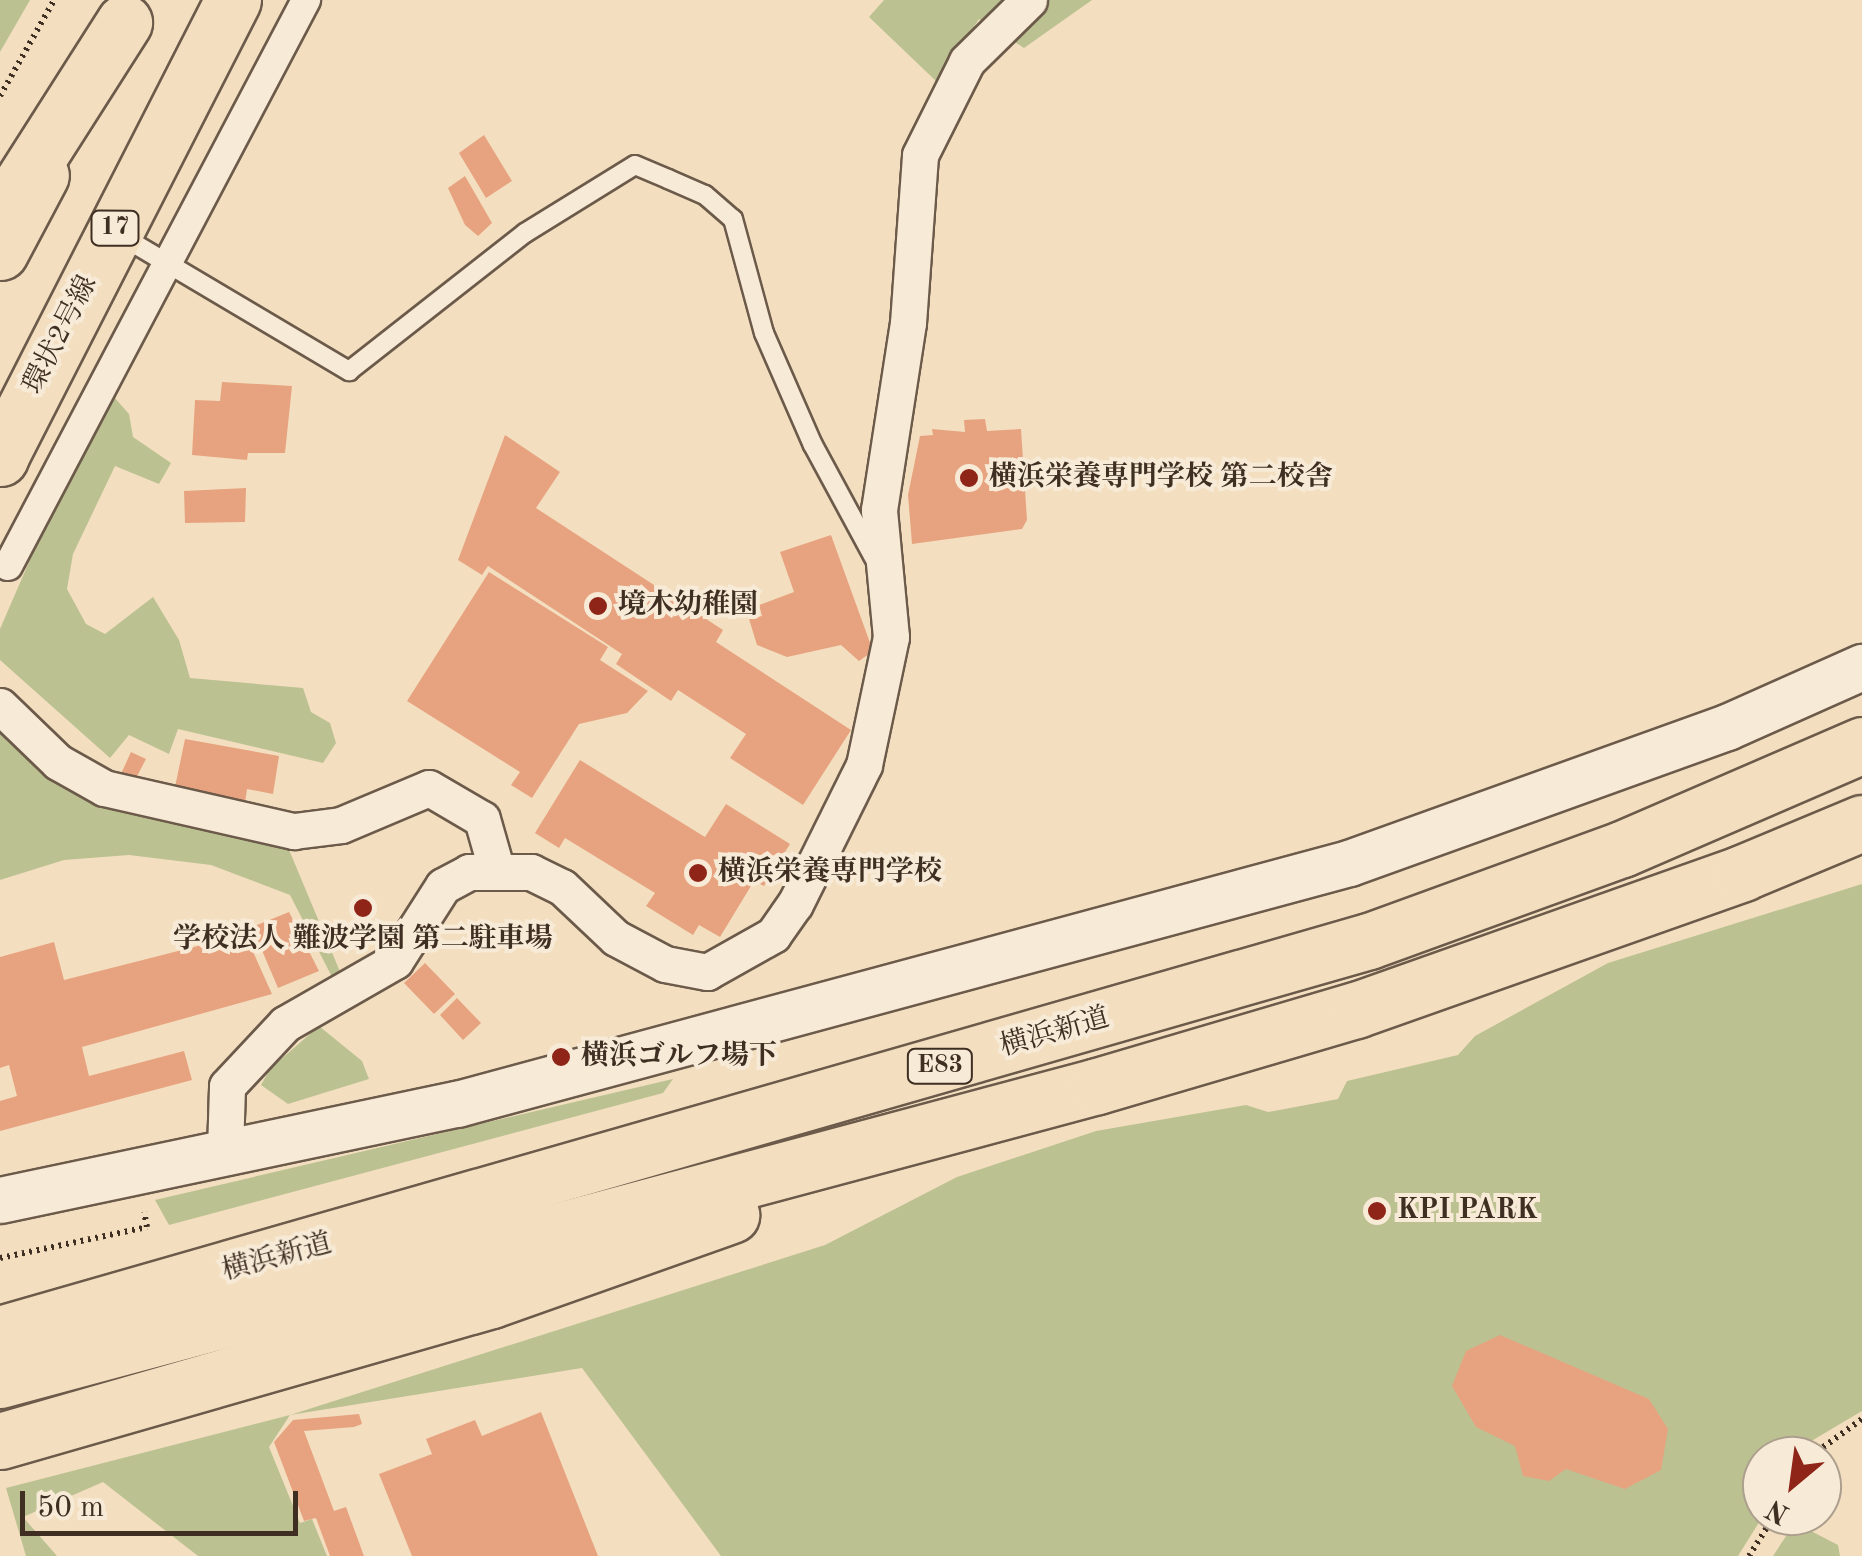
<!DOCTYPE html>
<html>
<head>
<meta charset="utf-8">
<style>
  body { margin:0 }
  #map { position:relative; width:1862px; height:1556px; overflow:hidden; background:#f3dfc0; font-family:"Old Standard TT","Noto Serif JP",serif }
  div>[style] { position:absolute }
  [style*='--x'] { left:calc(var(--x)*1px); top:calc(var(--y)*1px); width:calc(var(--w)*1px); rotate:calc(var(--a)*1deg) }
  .green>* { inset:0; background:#bcc191 }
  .building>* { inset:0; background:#e7a37f }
  .path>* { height:6px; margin-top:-3px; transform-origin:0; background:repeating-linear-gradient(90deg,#3f2e22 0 2.5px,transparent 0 7.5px) }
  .roads { filter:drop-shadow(2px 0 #6c5a4a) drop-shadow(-2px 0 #6c5a4a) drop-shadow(0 2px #6c5a4a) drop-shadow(0 -2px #6c5a4a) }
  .service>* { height:18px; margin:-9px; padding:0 9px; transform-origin:9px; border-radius:9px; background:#f7ead6 }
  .pedestrian>* { height:28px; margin:-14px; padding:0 14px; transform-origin:14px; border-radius:14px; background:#f7ead6 }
  .minor>* { height:35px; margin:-17.5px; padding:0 17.5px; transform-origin:17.5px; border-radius:17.5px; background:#f7ead6 }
  .tertiary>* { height:45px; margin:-22.5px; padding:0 22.5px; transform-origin:22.5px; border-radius:22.5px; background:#f7ead6 }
  .primary>* { height:55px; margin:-27.5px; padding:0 27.5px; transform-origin:27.5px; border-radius:27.5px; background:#f3dfc0 }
  .trunk>* { height:55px; margin:-27.5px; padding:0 27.5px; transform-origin:27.5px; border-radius:27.5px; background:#f3dfc0 }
  .dots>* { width:28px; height:28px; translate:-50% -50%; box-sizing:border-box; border:5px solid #f7ead6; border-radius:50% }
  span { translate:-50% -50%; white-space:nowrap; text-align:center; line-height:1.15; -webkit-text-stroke:8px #f7ead6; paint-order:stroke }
  .shield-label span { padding:2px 8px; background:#f7ead6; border:2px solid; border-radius:8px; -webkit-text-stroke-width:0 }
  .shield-label { font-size:25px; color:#3f2e22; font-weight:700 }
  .street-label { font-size:28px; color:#3f2e22 }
  .poi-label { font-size:28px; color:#3f2e22; font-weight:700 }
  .left { translate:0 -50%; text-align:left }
  .north { position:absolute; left:1742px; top:1436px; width:100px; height:100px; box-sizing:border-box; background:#f7ead6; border:2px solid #ad9f8e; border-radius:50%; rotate:209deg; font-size:28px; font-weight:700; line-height:40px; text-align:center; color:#3f2e22 }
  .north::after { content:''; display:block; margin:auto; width:35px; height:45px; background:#8f2418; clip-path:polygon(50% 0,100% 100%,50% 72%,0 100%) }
  .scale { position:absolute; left:20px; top:1491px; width:278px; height:45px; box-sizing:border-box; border:5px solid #3f2e22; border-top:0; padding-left:12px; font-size:30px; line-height:35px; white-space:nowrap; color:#3f2e22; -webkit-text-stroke:8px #f7ead6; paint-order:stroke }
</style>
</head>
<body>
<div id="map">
  <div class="green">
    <i style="clip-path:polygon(0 0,30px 0,0 52px)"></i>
    <i style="clip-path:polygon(884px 0,1092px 0,1024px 48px,979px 19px,937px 82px,869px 17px)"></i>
    <i style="clip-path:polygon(114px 397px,129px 414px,133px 437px,171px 463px,159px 484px,115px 466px,73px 554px,67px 589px,86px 624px,105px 634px,153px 597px,179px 640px,190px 678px,303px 688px,311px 712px,330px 723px,336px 743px,323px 763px,178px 729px,169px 754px,129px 735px,110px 758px,0 660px,0 629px,72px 463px)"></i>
    <i style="clip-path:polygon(0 727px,287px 845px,341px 974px,332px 977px,290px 895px,211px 865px,129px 855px,64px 860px,0 880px)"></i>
    <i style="clip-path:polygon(1862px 884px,1862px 1411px,1808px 1443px,1800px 1456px,1762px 1456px,1763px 1516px,1738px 1556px,721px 1556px,582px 1368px,290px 1415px,269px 1447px,300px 1523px,312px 1519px,327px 1556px,198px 1556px,103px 1482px,23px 1517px,57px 1556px,26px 1556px,6px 1488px,290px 1415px,825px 1245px,957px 1177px,1096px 1131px,1246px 1105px,1268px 1112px,1338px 1099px,1347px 1081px,1458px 1055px,1475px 1036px,1608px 963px)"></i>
    <i style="clip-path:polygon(319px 1026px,362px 1061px,369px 1079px,288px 1104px,261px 1085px,270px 1069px)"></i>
    <i style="clip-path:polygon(673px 1079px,663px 1093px,169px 1225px,155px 1200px)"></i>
    <i style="clip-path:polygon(1790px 1530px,1811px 1531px,1838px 1545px,1840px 1556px,1773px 1556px)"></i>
  </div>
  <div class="building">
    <i style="clip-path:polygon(484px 135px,512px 181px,486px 198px,459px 153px)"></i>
    <i style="clip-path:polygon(465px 176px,492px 223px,478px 236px,465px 225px,448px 188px)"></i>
    <i style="clip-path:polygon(222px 382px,292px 386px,285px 453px,248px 453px,247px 460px,192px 455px,195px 400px,220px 401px)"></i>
    <i style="clip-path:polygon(985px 419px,987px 431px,1021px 429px,1027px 520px,1022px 529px,912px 544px,908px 495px,920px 436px,933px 435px,932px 429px,965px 432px,964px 420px)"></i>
    <i style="clip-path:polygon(505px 435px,560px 472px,536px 508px,723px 630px,716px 642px,851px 730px,803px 805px,730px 758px,746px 734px,678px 690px,671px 701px,616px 664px,622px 654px,488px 566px,482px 575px,458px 560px)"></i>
    <i style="clip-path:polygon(246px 488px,245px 522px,185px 523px,184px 491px)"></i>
    <i style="clip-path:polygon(831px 535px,873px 651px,859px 661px,841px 645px,787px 657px,757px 645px,749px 619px,762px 616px,759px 605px,794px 592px,780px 552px)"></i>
    <i style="clip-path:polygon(489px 572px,608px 647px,600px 660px,648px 691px,627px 713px,579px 724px,532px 798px,511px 785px,520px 772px,407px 701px)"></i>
    <i style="clip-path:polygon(185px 739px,279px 756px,273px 794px,247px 789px,245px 803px,175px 787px)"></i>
    <i style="clip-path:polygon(131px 752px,146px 759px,134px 782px,120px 776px)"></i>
    <i style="clip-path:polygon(580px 760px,705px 837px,726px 804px,790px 844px,764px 886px,754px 881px,720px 937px,699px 925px,693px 935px,646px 906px,655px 893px,565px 838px,559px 848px,535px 833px)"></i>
    <i style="clip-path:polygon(289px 912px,319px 971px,278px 988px,252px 927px)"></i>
    <i style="clip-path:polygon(245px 934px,272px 994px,82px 1047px,89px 1076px,184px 1051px,192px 1080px,0 1131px,0 1101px,17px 1096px,9px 1065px,0 1068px,0 957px,54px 942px,64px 980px)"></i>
    <i style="clip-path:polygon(425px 963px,455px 994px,434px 1014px,404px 983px)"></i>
    <i style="clip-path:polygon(457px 998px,481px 1023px,463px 1040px,440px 1015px)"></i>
    <i style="clip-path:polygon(1500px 1335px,1649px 1399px,1668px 1429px,1661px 1470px,1625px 1489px,1566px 1469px,1549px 1481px,1523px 1476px,1515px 1446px,1476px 1427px,1452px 1386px,1466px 1351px)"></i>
    <i style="clip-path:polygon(541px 1412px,598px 1556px,412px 1556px,379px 1474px,432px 1454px,426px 1439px,475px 1420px,482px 1436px)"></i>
    <i style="clip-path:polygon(359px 1414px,362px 1424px,354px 1427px,304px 1431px,334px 1511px,346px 1507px,364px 1556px,330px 1556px,316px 1518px,304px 1521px,274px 1442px,293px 1420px)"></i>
  </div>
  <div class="path">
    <i style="--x:0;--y:96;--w:110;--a:-60.6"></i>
    <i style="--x:0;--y:1258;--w:150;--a:-11.9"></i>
    <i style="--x:147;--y:1227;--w:15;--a:-101"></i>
    <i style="--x:1811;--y:1456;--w:63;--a:-36"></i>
    <i style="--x:1749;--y:1556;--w:47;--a:-58"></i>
  </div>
  <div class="roads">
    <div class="service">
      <i style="--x:118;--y:234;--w:269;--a:30.7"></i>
      <i style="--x:349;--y:371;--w:224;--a:-38.1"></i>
      <i style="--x:525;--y:233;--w:129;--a:-31.7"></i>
      <i style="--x:635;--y:165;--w:36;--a:23"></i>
      <i style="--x:668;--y:179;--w:40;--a:23.4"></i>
      <i style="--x:705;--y:195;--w:37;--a:41"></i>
      <i style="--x:733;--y:219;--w:118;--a:74.8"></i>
      <i style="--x:764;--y:333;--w:122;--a:66.4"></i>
      <i style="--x:813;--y:445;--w:128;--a:61.6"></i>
    </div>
    <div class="pedestrian">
      <i style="--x:8;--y:566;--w:640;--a:-62.23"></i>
    </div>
    <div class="minor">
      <i style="--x:0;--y:706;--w:81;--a:44"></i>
      <i style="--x:58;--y:762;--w:53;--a:29.5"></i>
      <i style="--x:104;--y:788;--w:195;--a:12.8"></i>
      <i style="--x:294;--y:831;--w:47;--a:-7.3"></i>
      <i style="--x:341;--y:825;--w:95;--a:-22.8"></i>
      <i style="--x:429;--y:788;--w:61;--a:30.3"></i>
      <i style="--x:482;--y:819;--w:51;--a:74.1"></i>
      <i style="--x:225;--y:1151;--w:65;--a:-88.2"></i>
      <i style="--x:227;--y:1086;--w:85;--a:-46.9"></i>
      <i style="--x:285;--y:1024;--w:127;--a:-29.8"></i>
      <i style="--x:395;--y:961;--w:89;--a:-57.4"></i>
      <i style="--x:443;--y:886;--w:30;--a:-28"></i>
      <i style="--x:469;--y:872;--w:62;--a:0"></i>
      <i style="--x:531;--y:872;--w:34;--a:26"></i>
      <i style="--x:562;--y:887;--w:74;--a:43.4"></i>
      <i style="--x:616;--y:938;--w:55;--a:28"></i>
      <i style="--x:665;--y:964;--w:43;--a:10.8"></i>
      <i style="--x:707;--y:972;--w:76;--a:-29.3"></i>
      <i style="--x:773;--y:935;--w:38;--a:-55"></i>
      <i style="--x:795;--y:904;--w:155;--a:-63.6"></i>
      <i style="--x:864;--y:765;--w:131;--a:-78.1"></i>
      <i style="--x:891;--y:637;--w:128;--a:-95.4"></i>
      <i style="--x:879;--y:510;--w:189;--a:-81.2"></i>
      <i style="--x:908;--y:323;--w:168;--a:-85.9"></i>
      <i style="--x:920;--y:155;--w:105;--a:-63.4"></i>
      <i style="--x:967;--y:61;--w:87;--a:-44.5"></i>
    </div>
    <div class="tertiary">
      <i style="--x:0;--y:1200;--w:467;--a:-11.9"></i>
      <i style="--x:457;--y:1104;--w:924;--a:-15.12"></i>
      <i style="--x:1349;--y:863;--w:402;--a:-19.8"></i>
      <i style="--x:1727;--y:727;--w:148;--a:-24"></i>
    </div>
    <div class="primary">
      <i style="--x:0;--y:252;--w:87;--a:-62"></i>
      <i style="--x:0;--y:457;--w:513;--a:-62.99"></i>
    </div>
    <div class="trunk">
      <i style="--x:0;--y:217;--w:231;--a:-57.5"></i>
      <i style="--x:0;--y:458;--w:2;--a:-63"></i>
      <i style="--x:0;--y:1334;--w:1424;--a:-16.02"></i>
      <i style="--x:1369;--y:941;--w:269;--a:-20"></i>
      <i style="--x:1622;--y:849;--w:262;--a:-23.4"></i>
      <i style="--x:0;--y:1380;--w:1136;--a:-15"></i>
      <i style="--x:1097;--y:1086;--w:270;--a:-16.4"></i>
      <i style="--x:1356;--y:1010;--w:410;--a:-19.5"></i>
      <i style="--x:1742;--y:873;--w:130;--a:-22.6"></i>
      <i style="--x:0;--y:1441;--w:511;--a:-16.02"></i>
      <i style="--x:491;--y:1300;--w:255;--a:-19.5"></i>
    </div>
  </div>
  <div class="dots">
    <i style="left:969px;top:478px;background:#8f2418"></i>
    <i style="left:598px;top:606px;background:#8f2418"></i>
    <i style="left:698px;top:873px;background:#8f2418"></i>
    <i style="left:363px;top:908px;background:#8f2418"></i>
    <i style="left:561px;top:1057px;background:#8f2418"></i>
    <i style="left:1377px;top:1211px;background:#8f2418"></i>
  </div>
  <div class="shield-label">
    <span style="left:115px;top:228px">17</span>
    <span style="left:940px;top:1066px">E83</span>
  </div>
  <div class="street-label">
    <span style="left:61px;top:335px;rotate:-63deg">環状2号線</span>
    <span style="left:1055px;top:1033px;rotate:-16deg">横浜新道</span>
    <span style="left:277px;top:1258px;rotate:-15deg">横浜新道</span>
  </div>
  <div class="poi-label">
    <span class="left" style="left:989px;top:478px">横浜栄養専門学校 第二校舎</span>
    <span class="left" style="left:618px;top:606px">境木幼稚園</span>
    <span class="left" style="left:718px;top:873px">横浜栄養専門学校</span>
    <span style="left:363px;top:940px">学校法人 難波学園 第二駐車場</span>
    <span class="left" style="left:581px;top:1057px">横浜ゴルフ場下</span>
    <span class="left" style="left:1397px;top:1211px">KPI PARK</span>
  </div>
  <div class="north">N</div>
  <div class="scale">50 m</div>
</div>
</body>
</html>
